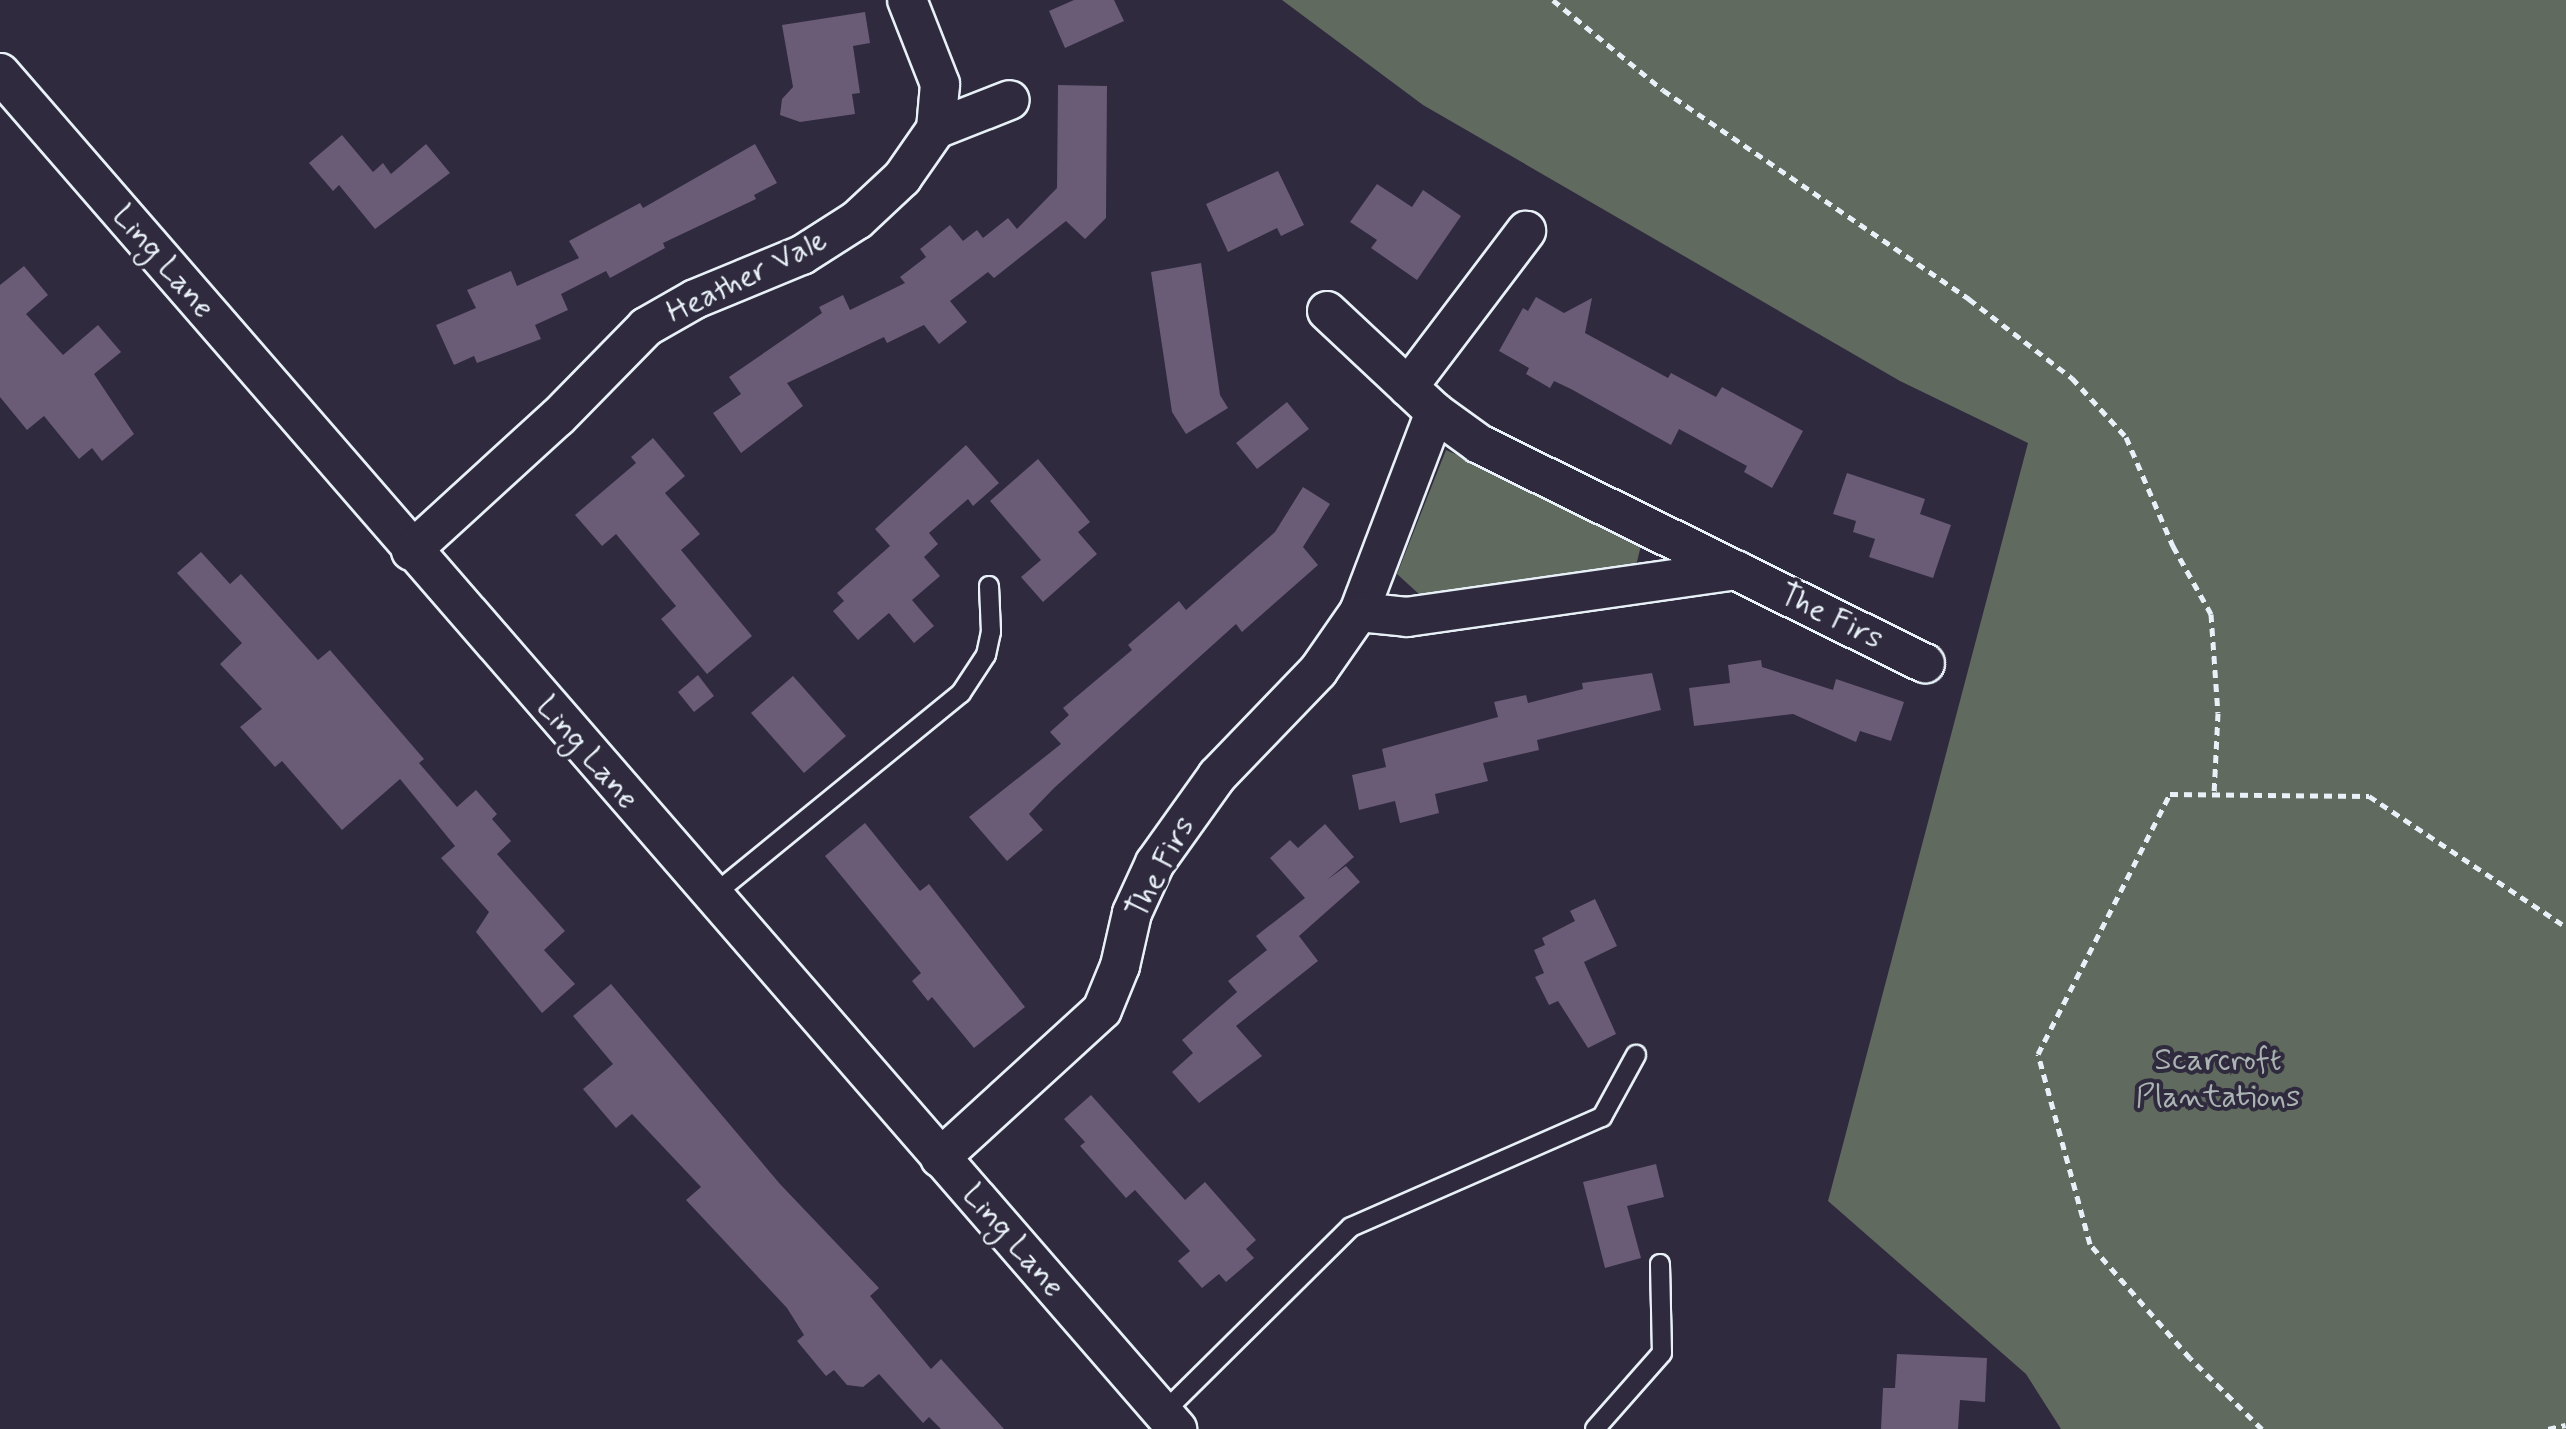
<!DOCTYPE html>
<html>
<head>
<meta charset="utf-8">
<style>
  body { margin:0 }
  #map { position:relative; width:2566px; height:1429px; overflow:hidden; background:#2f2a3d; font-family:Mynerve,sans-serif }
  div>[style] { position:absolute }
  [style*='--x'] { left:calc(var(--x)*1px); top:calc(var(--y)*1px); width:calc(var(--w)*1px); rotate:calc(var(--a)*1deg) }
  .green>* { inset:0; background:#606a5f }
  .building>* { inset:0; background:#6a5b77 }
  .path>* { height:5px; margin-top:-2.5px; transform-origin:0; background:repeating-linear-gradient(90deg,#e8f1f8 0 8px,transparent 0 14px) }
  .roads { filter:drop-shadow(2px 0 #e8f1f8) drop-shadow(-2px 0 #e8f1f8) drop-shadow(0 2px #e8f1f8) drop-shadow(0 -2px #e8f1f8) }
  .lane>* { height:18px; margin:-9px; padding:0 9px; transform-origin:9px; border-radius:9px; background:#2f2a3d }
  .street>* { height:38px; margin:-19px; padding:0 19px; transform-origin:19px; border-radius:19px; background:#2f2a3d }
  span { translate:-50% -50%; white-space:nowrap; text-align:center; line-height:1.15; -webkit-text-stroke:8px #2f2a3d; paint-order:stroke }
  .street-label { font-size:32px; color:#e8f1f8 }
  .park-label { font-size:32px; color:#abb4b3 }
</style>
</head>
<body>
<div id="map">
  <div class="green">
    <i style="clip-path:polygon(1282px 0,2566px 0,2566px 1429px,2061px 1429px,2026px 1374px,1828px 1201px,2028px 443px,1900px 381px,1423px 105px)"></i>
    <i style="clip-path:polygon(1446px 450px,1643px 537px,1636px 566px,1420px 595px,1397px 574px)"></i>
  </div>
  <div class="building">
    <i style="clip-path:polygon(1074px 0,1114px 0,1124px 21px,1065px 48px,1049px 11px)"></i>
    <i style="clip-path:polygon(865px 12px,870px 43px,853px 46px,860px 93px,852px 94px,855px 114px,800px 122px,780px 115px,782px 99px,793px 87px,782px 25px)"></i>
    <i style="clip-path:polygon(1058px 85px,1107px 86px,1106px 218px,1085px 239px,1066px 221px,994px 278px,988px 272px,950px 301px,967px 322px,939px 344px,924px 325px,887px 343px,884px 337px,787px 383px,803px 406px,741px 453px,713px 413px,741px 394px,729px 377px,822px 313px,819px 307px,843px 295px,850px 310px,905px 283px,900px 277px,926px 257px,920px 249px,950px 225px,963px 241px,977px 230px,983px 238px,1008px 218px,1017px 229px,1057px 188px)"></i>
    <i style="clip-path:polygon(342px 135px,373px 172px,383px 163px,391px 174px,426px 144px,450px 173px,375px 229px,339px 185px,333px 191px,309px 163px)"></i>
    <i style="clip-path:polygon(755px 144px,777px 183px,754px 195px,756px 199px,663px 243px,665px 248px,610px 278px,606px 271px,561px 294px,568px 310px,535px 325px,541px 339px,477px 363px,474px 356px,454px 365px,436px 325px,476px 308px,467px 290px,511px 271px,517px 286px,579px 258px,569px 241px,640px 203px,643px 208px)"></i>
    <i style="clip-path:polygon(1278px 171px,1304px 225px,1281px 236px,1277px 228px,1228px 252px,1206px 204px)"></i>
    <i style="clip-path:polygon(1377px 184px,1412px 207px,1423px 190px,1461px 216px,1417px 280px,1371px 248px,1377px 240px,1350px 222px)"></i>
    <i style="clip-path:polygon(1201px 263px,1220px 395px,1228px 408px,1186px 434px,1172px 412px,1151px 272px)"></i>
    <i style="clip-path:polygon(24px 266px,48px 295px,26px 314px,63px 355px,98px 325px,121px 352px,94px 374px,134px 434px,102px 461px,92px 448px,79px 459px,44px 416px,27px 430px,0 397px,0 285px)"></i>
    <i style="clip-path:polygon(1536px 297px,1564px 313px,1592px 298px,1585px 333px,1668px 378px,1671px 373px,1716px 397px,1722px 387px,1803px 431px,1772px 488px,1744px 472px,1747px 466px,1679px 429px,1671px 445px,1571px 389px,1554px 381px,1550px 388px,1526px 374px,1529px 368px,1499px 351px,1523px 308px,1528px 311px)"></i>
    <i style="clip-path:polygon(1287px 402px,1309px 429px,1257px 469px,1236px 443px)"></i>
    <i style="clip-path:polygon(653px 438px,685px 476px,665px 493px,700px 534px,681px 550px,752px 636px,707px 674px,661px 619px,676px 606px,616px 534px,602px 546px,575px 515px,636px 463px,631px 457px)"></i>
    <i style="clip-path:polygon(966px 445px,999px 483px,973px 506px,968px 499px,929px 533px,938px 544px,924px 557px,940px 576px,912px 600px,934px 626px,914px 643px,889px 613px,858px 640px,833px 611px,844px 601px,837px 593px,890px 546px,875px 529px)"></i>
    <i style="clip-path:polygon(1038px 459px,1090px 522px,1078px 532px,1097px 554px,1043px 602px,1021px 577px,1041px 560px,990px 501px)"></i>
    <i style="clip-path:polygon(1847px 473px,1925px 499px,1920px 514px,1951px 525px,1933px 578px,1869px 557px,1875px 539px,1853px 532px,1856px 521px,1833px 514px)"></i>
    <i style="clip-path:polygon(1303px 487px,1330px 504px,1303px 547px,1318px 565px,1242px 632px,1236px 624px,1054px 788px,1029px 814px,1043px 830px,1007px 861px,969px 817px,1061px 744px,1050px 732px,1069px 715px,1063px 708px,1132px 650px,1128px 645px,1179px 601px,1186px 610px,1275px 532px)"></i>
    <i style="clip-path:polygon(201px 552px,230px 584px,241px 574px,318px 660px,330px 650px,424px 759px,419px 763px,457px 807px,476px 790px,497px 814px,492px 819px,511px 841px,497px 854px,565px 931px,544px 950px,575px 984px,542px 1013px,476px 932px,489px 912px,441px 858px,455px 846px,400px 779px,342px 830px,282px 761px,275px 767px,240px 727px,262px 709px,220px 664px,242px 643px,177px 573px)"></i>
    <i style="clip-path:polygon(1761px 660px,1762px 667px,1833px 690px,1836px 679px,1904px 702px,1891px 741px,1860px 731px,1856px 742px,1793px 714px,1694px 726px,1689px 688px,1730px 683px,1728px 665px)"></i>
    <i style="clip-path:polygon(1652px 673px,1661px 710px,1537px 740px,1539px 750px,1483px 763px,1488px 781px,1435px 794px,1439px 813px,1400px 823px,1395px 801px,1359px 810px,1352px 775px,1386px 767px,1382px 749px,1498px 717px,1494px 702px,1526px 695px,1528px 703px,1583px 689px,1582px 683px)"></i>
    <i style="clip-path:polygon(698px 675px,714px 696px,694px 712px,678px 692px)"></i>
    <i style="clip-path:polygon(793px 676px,846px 736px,804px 773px,751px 713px)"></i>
    <i style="clip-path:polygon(865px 823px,920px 891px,929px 884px,1025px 1007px,974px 1048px,932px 997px,928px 1001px,912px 981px,921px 973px,825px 856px)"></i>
    <i style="clip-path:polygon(1325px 824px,1354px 857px,1327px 880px,1346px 866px,1360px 882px,1299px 936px,1318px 961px,1236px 1026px,1262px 1056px,1199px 1103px,1172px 1072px,1193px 1053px,1182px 1040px,1237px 992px,1228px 981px,1267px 950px,1256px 936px,1305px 898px,1270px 858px,1290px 840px,1298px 848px)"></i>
    <i style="clip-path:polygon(1595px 899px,1617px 946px,1584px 962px,1616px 1034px,1588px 1048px,1558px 1001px,1549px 1005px,1535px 977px,1544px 973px,1534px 950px,1545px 945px,1542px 938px,1575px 921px,1570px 911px)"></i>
    <i style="clip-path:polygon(611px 984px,780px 1184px,879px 1288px,870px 1296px,931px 1369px,941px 1359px,1004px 1429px,941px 1429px,929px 1417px,923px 1423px,879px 1374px,863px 1387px,847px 1385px,834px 1370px,826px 1376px,797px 1341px,804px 1335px,787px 1308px,686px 1200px,701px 1187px,632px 1114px,616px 1128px,583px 1089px,613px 1064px,573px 1016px)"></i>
    <i style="clip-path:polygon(1091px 1095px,1185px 1200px,1205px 1182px,1256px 1240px,1246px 1249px,1254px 1258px,1226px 1282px,1219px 1274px,1202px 1288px,1178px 1261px,1190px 1251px,1135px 1190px,1126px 1198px,1080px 1146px,1085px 1142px,1064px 1119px)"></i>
    <i style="clip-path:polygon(1656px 1164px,1664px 1197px,1627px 1206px,1641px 1258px,1605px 1268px,1583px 1182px)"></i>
    <i style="clip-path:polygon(1897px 1354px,1987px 1358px,1985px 1402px,1960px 1400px,1958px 1429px,1881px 1429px,1883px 1388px,1895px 1388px)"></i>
  </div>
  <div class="path">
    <i style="--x:1553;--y:0;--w:142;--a:39.3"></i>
    <i style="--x:1663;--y:90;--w:371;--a:34.3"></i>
    <i style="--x:1969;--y:299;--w:130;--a:37.5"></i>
    <i style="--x:2072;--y:378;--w:80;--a:47.5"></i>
    <i style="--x:2126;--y:437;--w:119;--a:66.7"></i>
    <i style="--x:2173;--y:546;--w:78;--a:60.8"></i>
    <i style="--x:2211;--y:614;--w:99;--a:86"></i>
    <i style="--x:2218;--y:713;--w:81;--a:92.8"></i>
    <i style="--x:2262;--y:1429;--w:101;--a:-135.4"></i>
    <i style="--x:2190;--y:1358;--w:152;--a:-131.3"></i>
    <i style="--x:2090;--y:1244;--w:197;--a:-105.3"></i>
    <i style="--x:2038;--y:1054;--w:292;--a:-63.1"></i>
    <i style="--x:2170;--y:794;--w:199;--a:0.6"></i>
    <i style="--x:2369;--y:796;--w:237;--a:33.6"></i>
    <i style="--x:2548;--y:1429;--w:18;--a:-13"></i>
  </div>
  <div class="roads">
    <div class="lane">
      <i style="--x:712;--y:896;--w:321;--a:-39.2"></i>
      <i style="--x:961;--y:693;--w:45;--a:-56.7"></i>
      <i style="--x:986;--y:655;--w:24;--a:-78"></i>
      <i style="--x:991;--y:632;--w:46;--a:-92.5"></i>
      <i style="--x:1163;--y:1413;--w:264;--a:-44.7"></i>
      <i style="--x:1351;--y:1227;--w:274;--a:-23.7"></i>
      <i style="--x:1602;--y:1117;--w:71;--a:-61.3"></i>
      <i style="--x:1595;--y:1429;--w:101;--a:-48.6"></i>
      <i style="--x:1662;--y:1353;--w:89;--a:-91.3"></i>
    </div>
    <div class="street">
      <i style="--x:0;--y:73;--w:1796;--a:49.04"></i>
      <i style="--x:936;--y:129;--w:79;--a:-21.4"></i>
      <i style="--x:1327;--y:311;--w:148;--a:43.1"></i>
      <i style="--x:1435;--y:412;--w:54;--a:36"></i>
      <i style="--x:1479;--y:444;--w:497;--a:26.2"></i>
      <i style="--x:1408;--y:387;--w:196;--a:-52.9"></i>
      <i style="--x:411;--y:551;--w:199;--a:-42.4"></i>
      <i style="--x:558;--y:417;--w:126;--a:-45.6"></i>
      <i style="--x:646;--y:327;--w:56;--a:-29.7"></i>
      <i style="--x:695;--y:299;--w:116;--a:-22.4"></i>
      <i style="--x:802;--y:255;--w:65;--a:-32.5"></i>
      <i style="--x:857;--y:220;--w:62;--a:-43"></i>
      <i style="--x:902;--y:178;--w:60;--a:-55.2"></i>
      <i style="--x:936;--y:129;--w:45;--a:-84.9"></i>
      <i style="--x:940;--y:84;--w:90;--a:-111.4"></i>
      <i style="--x:1359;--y:612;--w:214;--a:-69.2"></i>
      <i style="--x:940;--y:1158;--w:219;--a:-42.4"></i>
      <i style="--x:1102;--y:1010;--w:48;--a:-67.8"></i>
      <i style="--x:1120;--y:966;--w:54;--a:-77.2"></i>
      <i style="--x:1132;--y:913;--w:55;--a:-65.3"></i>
      <i style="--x:1155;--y:863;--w:107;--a:-54.5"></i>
      <i style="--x:1217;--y:776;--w:146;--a:-46.1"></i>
      <i style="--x:1318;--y:671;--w:72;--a:-55.2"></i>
      <i style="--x:1359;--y:612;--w:48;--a:5.9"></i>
      <i style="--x:1407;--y:617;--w:332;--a:-8.1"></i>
    </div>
  </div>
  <div class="street-label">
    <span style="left:163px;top:262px;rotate:49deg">Ling Lane</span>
    <span style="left:747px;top:277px;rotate:-26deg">Heather Vale</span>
    <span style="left:1831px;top:617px;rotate:26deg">The Firs</span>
    <span style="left:587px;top:753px;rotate:49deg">Ling Lane</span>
    <span style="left:1161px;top:868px;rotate:-62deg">The Firs</span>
    <span style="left:1013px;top:1241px;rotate:49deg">Ling Lane</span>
  </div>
  <div class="park-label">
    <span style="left:2218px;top:1079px">Scarcroft<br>Plantations</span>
  </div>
</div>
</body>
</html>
